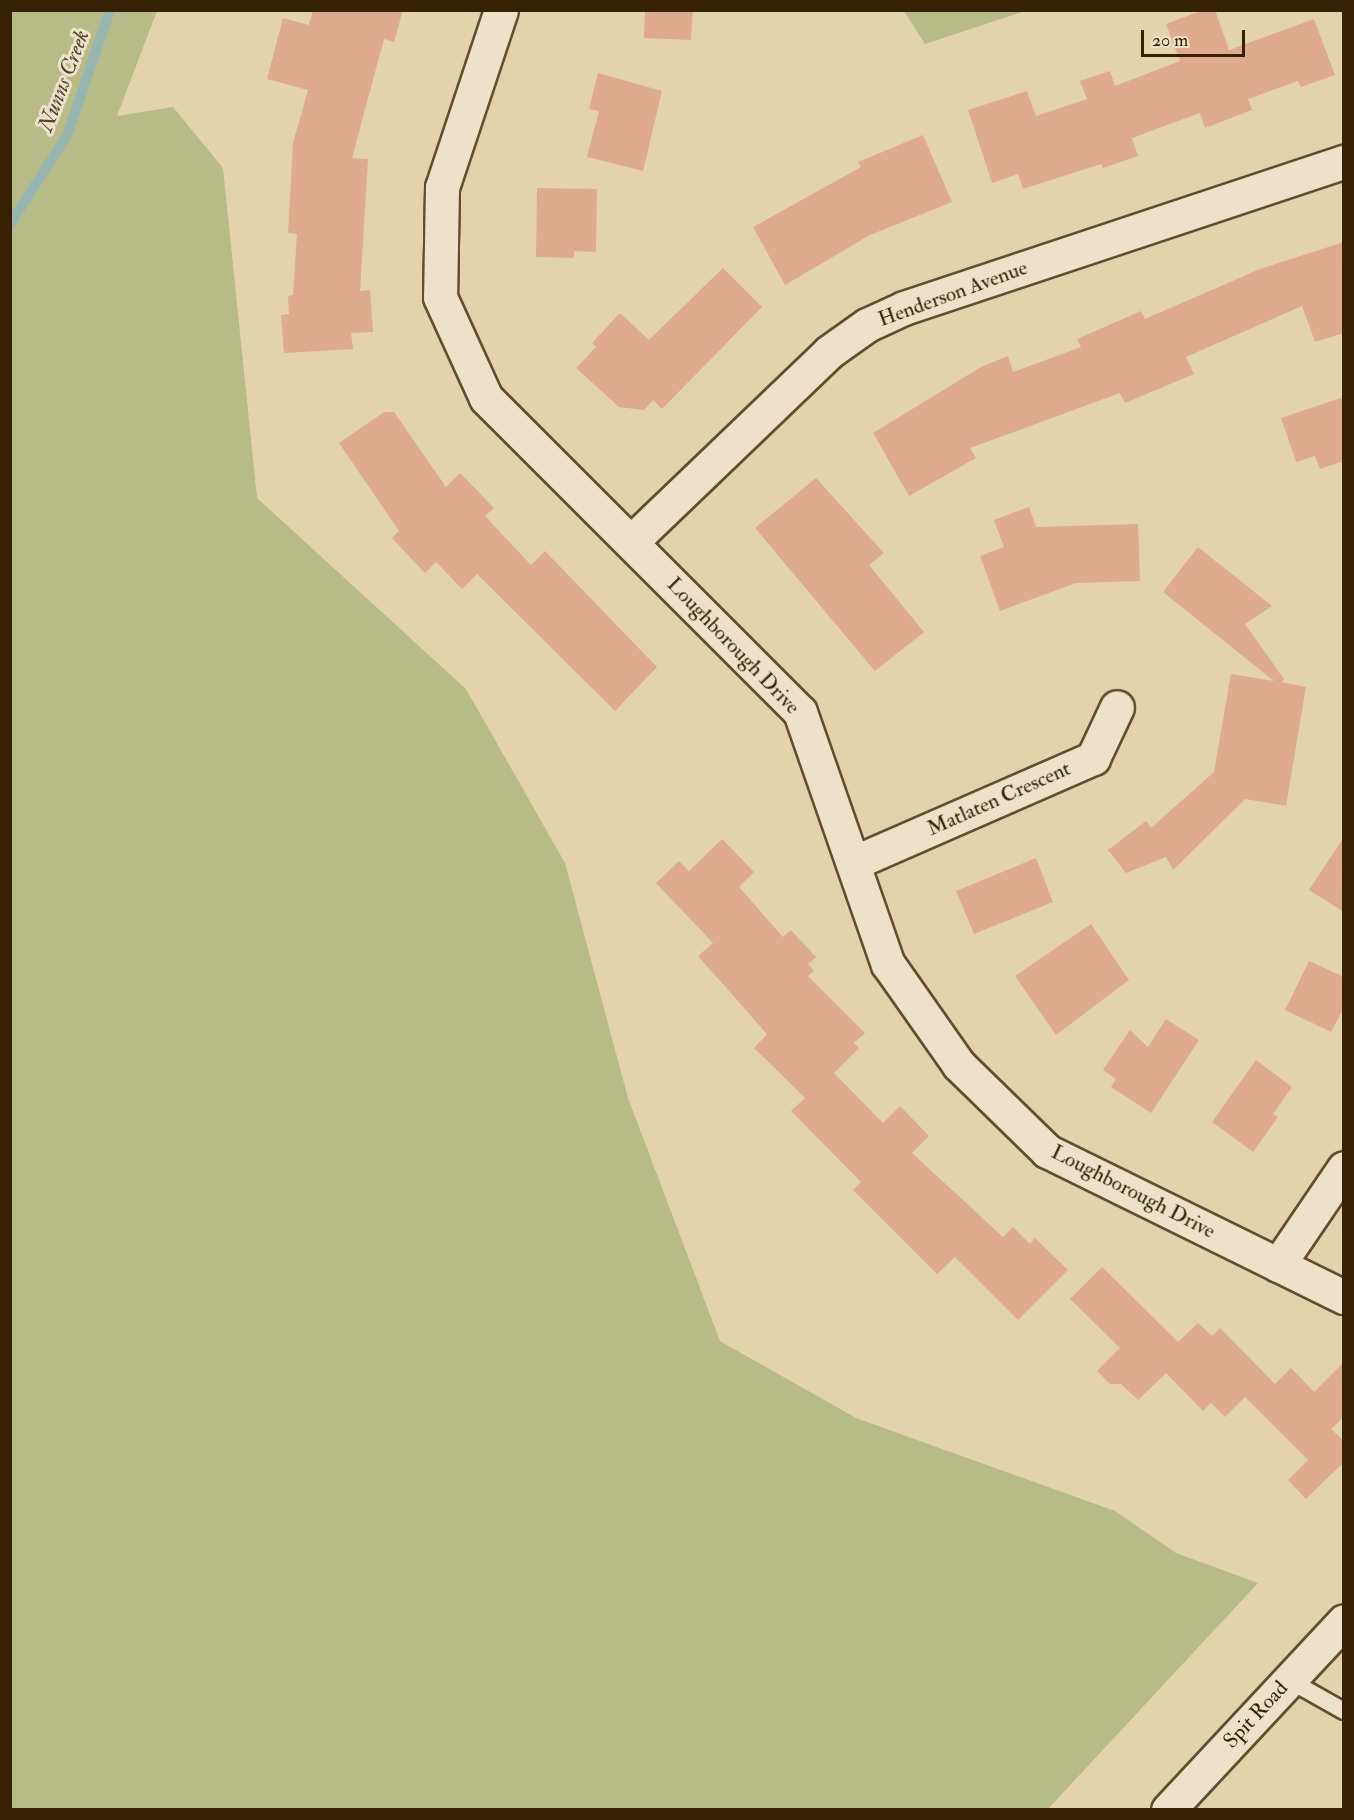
<!DOCTYPE html>
<html>
<head>
<meta charset="utf-8">
<style>
  body { margin:0 }
  #map { position:relative; width:1354px; height:1820px; overflow:hidden; background:#e3d3ac; font-family:"IM FELL Double Pica",serif }
  div>[style] { position:absolute }
  [style*='--x'] { left:calc(var(--x)*1px); top:calc(var(--y)*1px); width:calc(var(--w)*1px); rotate:calc(var(--a)*1deg) }
  .green>* { inset:0; background:#b6bb87 }
  .stream>* { height:10px; margin:-5px; padding:0 5px; transform-origin:5px; border-radius:5px; background:#97b6b1 }
  .building>* { inset:0; background:#deab8e }
  .roads { filter:drop-shadow(2px 0 #614e2e) drop-shadow(-2px 0 #614e2e) drop-shadow(0 2px #614e2e) drop-shadow(0 -2px #614e2e) }
  .lane>* { height:16px; margin:-8px; padding:0 8px; transform-origin:8px; border-radius:8px; background:#ede2c9 }
  .street>* { height:33px; margin:-16.5px; padding:0 16.5px; transform-origin:16.5px; border-radius:16.5px; background:#ede2c9 }
  span { translate:-50% -50%; white-space:nowrap; text-align:center; line-height:1.15; -webkit-text-stroke:6px #ede2c9; paint-order:stroke }
  .street-label { font-size:21px; color:#362104 }
  .water-label { font-size:22px; color:#4e462f; font-style:italic }
  .frame { position:absolute; inset:0; border:12px solid #362104; pointer-events:none }
  .scale { position:absolute; left:1141px; top:30px; width:104px; height:27px; box-sizing:border-box; border:3px solid #362104; border-top:0; padding-left:8px; font-size:18px; line-height:21px; white-space:nowrap; color:#362104; -webkit-text-stroke:4px #ede2c9; paint-order:stroke }
</style>
</head>
<body>
<div id="map">
  <div class="green">
    <i style="clip-path:polygon(11px 10px,157px 11px,117px 116px,173px 107px,223px 168px,257px 498px,466px 689px,565px 863px,628px 1098px,720px 1341px,856px 1418px,1115px 1511px,1176px 1553px,1258px 1583px,1048px 1809px,11px 1809px)"></i>
    <i style="clip-path:polygon(904px 11px,1025px 11px,925px 44px)"></i>
  </div>
  <div class="stream">
    <i style="--x:10;--y:224;--w:105;--a:-57.1"></i>
    <i style="--x:67;--y:136;--w:133;--a:-71.2"></i>
  </div>
  <div class="building">
    <i style="clip-path:polygon(313px 10px,403px 10px,394px 42px,384px 39px,352px 158px,368px 159px,360px 291px,370px 290px,373px 332px,351px 333px,353px 349px,284px 353px,281px 315px,289px 314px,288px 296px,293px 295px,297px 234px,288px 233px,293px 143px,308px 90px,267px 79px,283px 18px,309px 25px)"></i>
    <i style="clip-path:polygon(645px 10px,693px 10px,691px 40px,644px 38px)"></i>
    <i style="clip-path:polygon(1203px 10px,1215px 10px,1229px 50px,1314px 19px,1335px 75px,1301px 87px,1298px 81px,1248px 99px,1252px 110px,1205px 128px,1200px 113px,1132px 138px,1138px 156px,1103px 168px,1101px 164px,1023px 189px,1018px 174px,992px 183px,968px 110px,1027px 91px,1036px 116px,1087px 99px,1080px 81px,1110px 71px,1115px 86px,1180px 61px,1166px 24px)"></i>
    <i style="clip-path:polygon(598px 73px,662px 91px,643px 171px,587px 157px,599px 111px,589px 109px)"></i>
    <i style="clip-path:polygon(923px 135px,952px 202px,870px 235px,785px 285px,753px 227px,861px 167px,858px 162px)"></i>
    <i style="clip-path:polygon(537px 188px,597px 189px,596px 252px,574px 251px,574px 258px,536px 257px)"></i>
    <i style="clip-path:polygon(1344px 242px,1344px 333px,1315px 342px,1302px 306px,1186px 357px,1194px 374px,1125px 403px,1120px 393px,970px 448px,976px 458px,909px 496px,873px 433px,981px 367px,1008px 356px,1013px 372px,1081px 347px,1077px 339px,1141px 311px,1145px 319px,1260px 269px)"></i>
    <i style="clip-path:polygon(723px 268px,762px 307px,662px 409px,653px 400px,644px 410px,619px 407px,576px 368px,596px 347px,592px 343px,620px 313px,649px 340px)"></i>
    <i style="clip-path:polygon(1344px 397px,1344px 461px,1320px 469px,1315px 456px,1296px 462px,1281px 418px)"></i>
    <i style="clip-path:polygon(384px 412px,394px 412px,446px 487px,460px 473px,494px 508px,485px 516px,531px 565px,545px 551px,657px 667px,615px 711px,477px 574px,462px 589px,436px 562px,425px 573px,392px 538px,399px 531px,339px 443px)"></i>
    <i style="clip-path:polygon(816px 478px,884px 553px,869px 565px,924px 632px,875px 671px,755px 528px)"></i>
    <i style="clip-path:polygon(1029px 507px,1036px 527px,1138px 524px,1140px 581px,1076px 583px,1000px 611px,980px 556px,1004px 547px,994px 520px)"></i>
    <i style="clip-path:polygon(1198px 547px,1272px 606px,1245px 624px,1284px 679px,1281px 682px,1306px 687px,1286px 806px,1245px 799px,1173px 870px,1166px 857px,1126px 873px,1108px 850px,1146px 821px,1151px 828px,1214px 772px,1231px 674px,1274px 681px,1163px 592px)"></i>
    <i style="clip-path:polygon(1344px 837px,1344px 912px,1309px 890px)"></i>
    <i style="clip-path:polygon(722px 839px,754px 872px,739px 887px,783px 937px,791px 930px,816px 957px,808px 964px,814px 971px,808px 976px,865px 1033px,854px 1043px,859px 1048px,834px 1073px,883px 1123px,900px 1106px,929px 1136px,912px 1153px,1003px 1237px,1013px 1227px,1030px 1244px,1035px 1238px,1068px 1270px,1018px 1320px,955px 1257px,937px 1274px,853px 1190px,861px 1182px,791px 1111px,805px 1098px,754px 1048px,767px 1034px,698px 956px,713px 943px,656px 883px,679px 861px,689px 871px)"></i>
    <i style="clip-path:polygon(1036px 858px,1053px 902px,974px 934px,956px 891px)"></i>
    <i style="clip-path:polygon(1091px 924px,1129px 980px,1056px 1035px,1015px 976px)"></i>
    <i style="clip-path:polygon(1309px 961px,1344px 977px,1344px 1007px,1331px 1032px,1285px 1010px)"></i>
    <i style="clip-path:polygon(1166px 1019px,1199px 1040px,1151px 1113px,1111px 1087px,1116px 1079px,1103px 1070px,1130px 1030px,1148px 1047px)"></i>
    <i style="clip-path:polygon(1256px 1060px,1292px 1087px,1273px 1114px,1278px 1117px,1253px 1152px,1212px 1122px)"></i>
    <i style="clip-path:polygon(1102px 1267px,1178px 1342px,1198px 1323px,1212px 1336px,1220px 1328px,1275px 1384px,1291px 1368px,1314px 1392px,1344px 1362px,1344px 1417px,1331px 1429px,1344px 1441px,1344px 1462px,1306px 1499px,1288px 1480px,1308px 1460px,1245px 1397px,1225px 1417px,1211px 1403px,1203px 1411px,1166px 1373px,1138px 1400px,1121px 1384px,1110px 1384px,1097px 1371px,1120px 1348px,1070px 1299px)"></i>
  </div>
  <div class="roads">
    <div class="lane">
      <i style="--x:1289;--y:1680;--w:63;--a:29.4"></i>
    </div>
    <div class="street">
      <i style="--x:501;--y:10;--w:187;--a:108.4"></i>
      <i style="--x:442;--y:187;--w:110;--a:91"></i>
      <i style="--x:440;--y:297;--w:111;--a:65.5"></i>
      <i style="--x:486;--y:398;--w:444;--a:45"></i>
      <i style="--x:800;--y:712;--w:267;--a:70.8"></i>
      <i style="--x:888;--y:964;--w:123;--a:54.9"></i>
      <i style="--x:959;--y:1065;--w:123;--a:44.3"></i>
      <i style="--x:1047;--y:1151;--w:331;--a:26.2"></i>
      <i style="--x:631;--y:542;--w:274;--a:-43.8"></i>
      <i style="--x:829;--y:352;--w:47;--a:-35.4"></i>
      <i style="--x:867;--y:325;--w:41;--a:-24.7"></i>
      <i style="--x:904;--y:308;--w:464;--a:-18.4"></i>
      <i style="--x:853;--y:863;--w:262;--a:-23.6"></i>
      <i style="--x:1093;--y:758;--w:56;--a:-64.8"></i>
      <i style="--x:1278;--y:1265;--w:117;--a:-55.8"></i>
      <i style="--x:1168;--y:1810;--w:258;--a:-47"></i>
    </div>
  </div>
  <div class="street-label">
    <span style="left:953px;top:294px;rotate:-20deg">Henderson Avenue</span>
    <span style="left:733px;top:646px;rotate:46deg">Loughborough Drive</span>
    <span style="left:999px;top:799px;rotate:-24deg">Matlaten Crescent</span>
    <span style="left:1133px;top:1192px;rotate:27deg">Loughborough Drive</span>
    <span style="left:1256px;top:1715px;rotate:-47deg">Spit Road</span>
  </div>
  <div class="water-label">
    <span style="left:64px;top:81px;rotate:-69deg">Nunns Creek</span>
  </div>
  <div class="frame"></div>
  <div class="scale">20 m</div>
</div>
</body>
</html>
